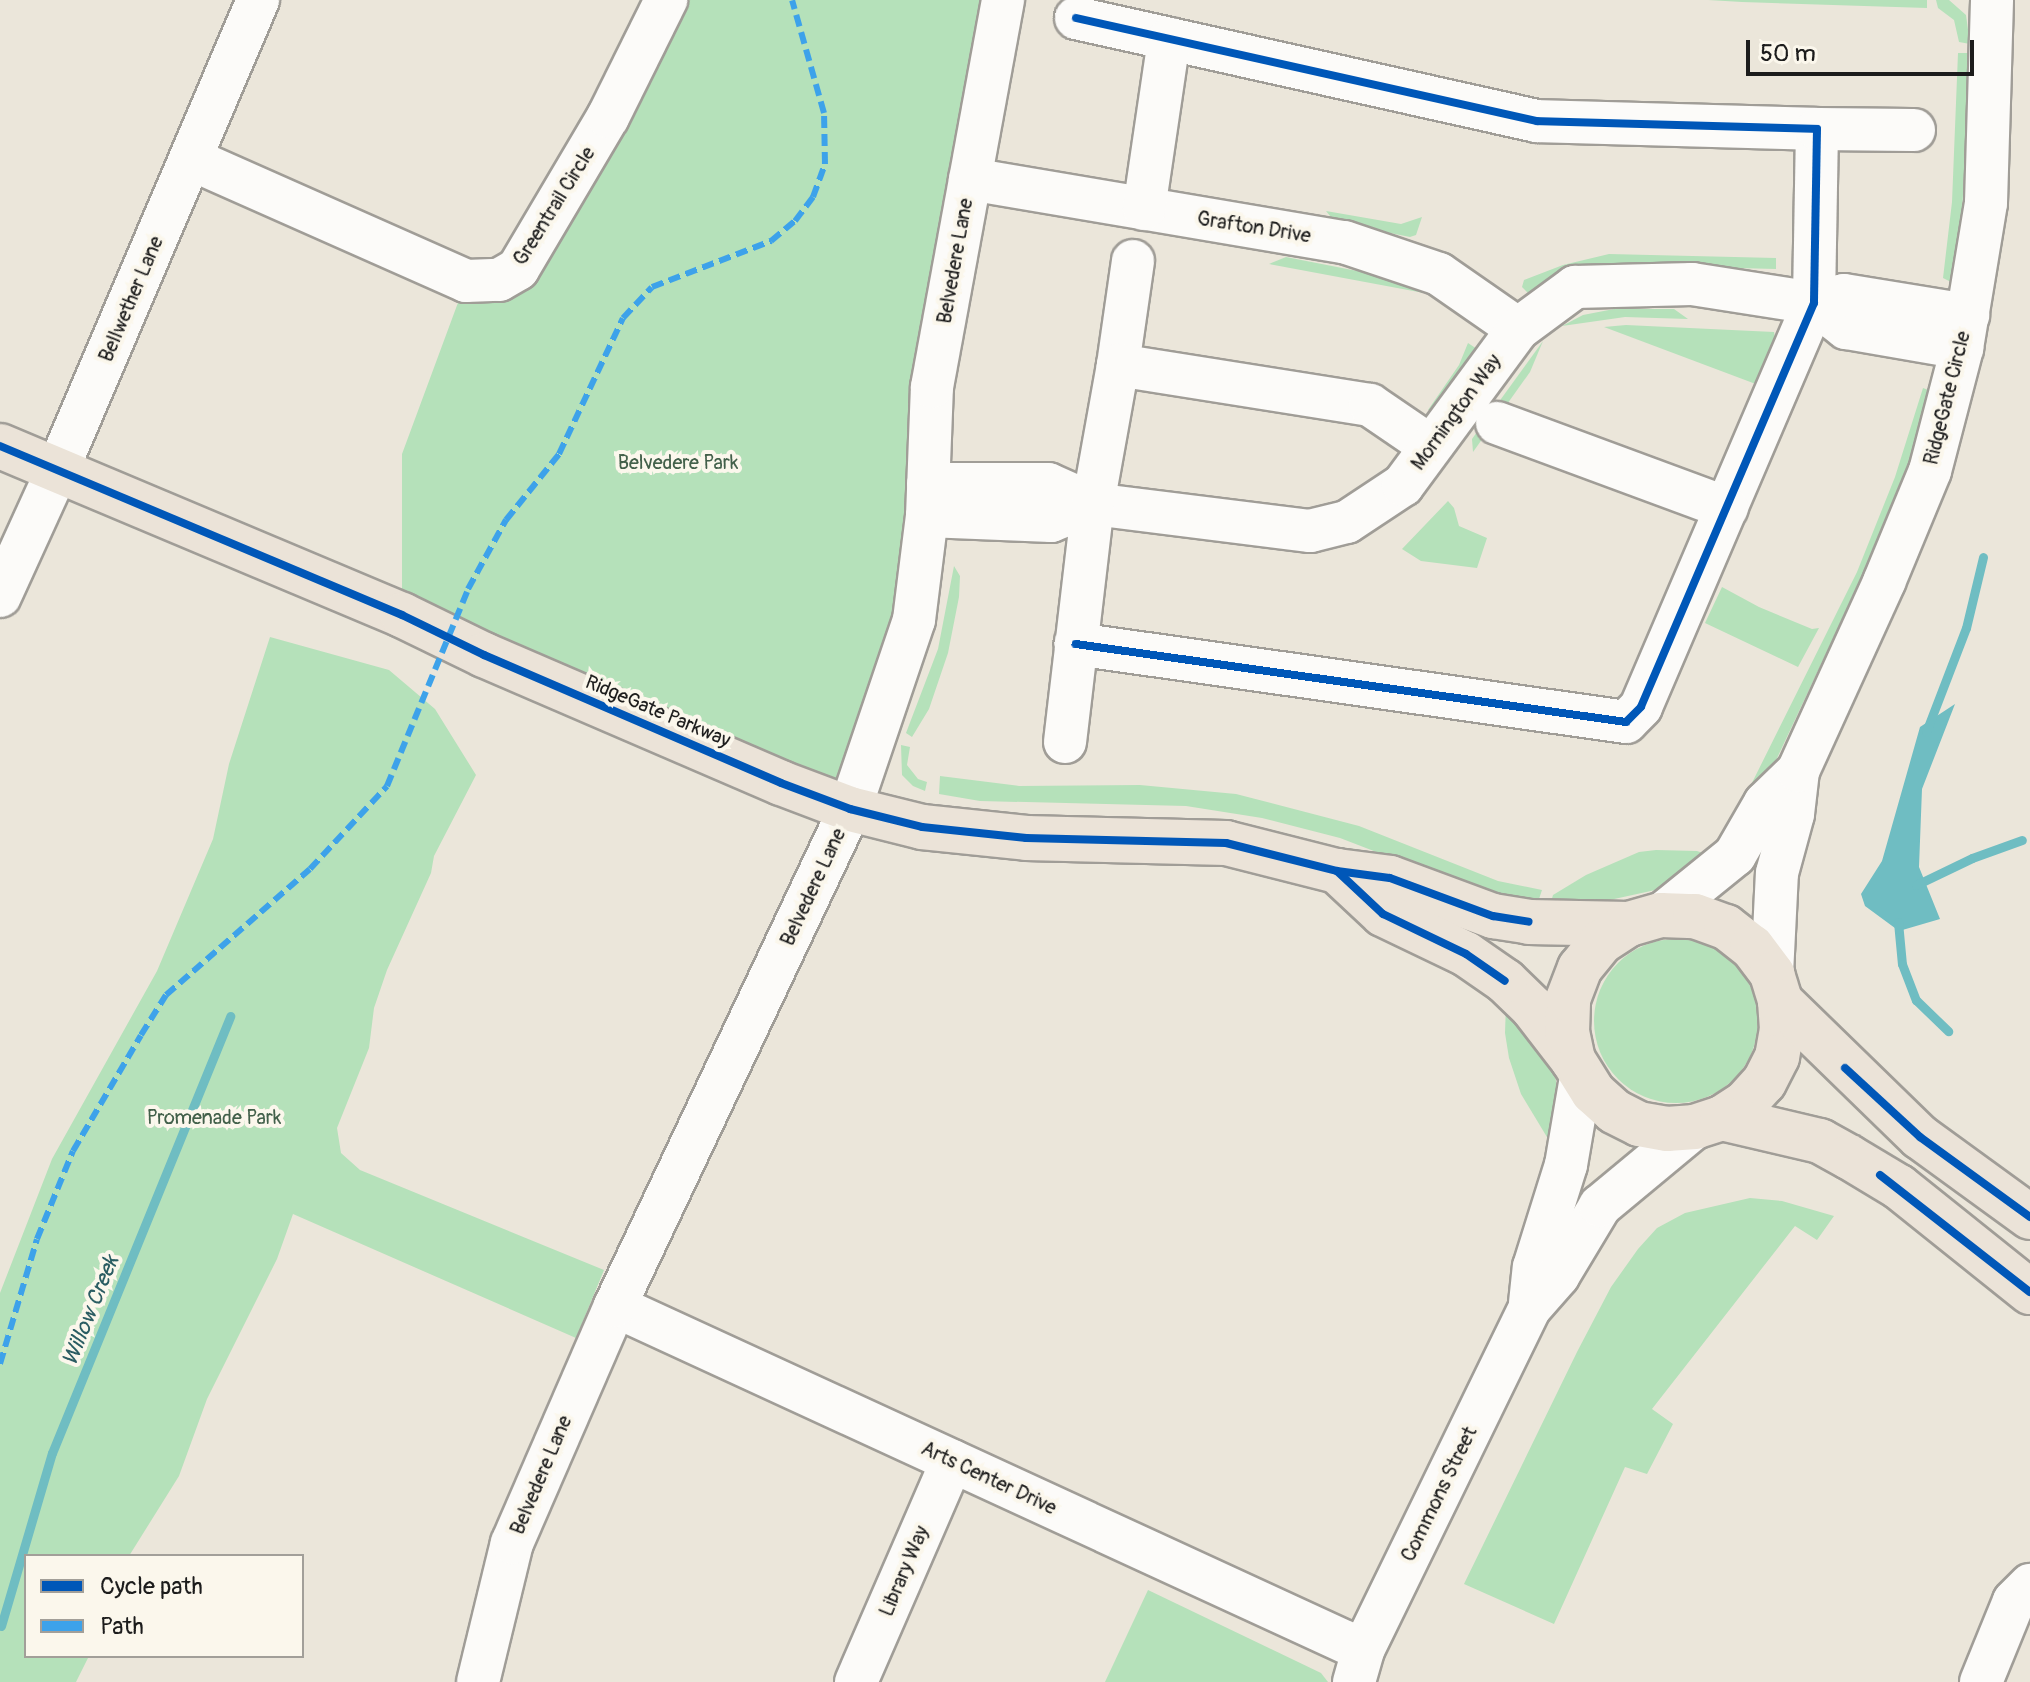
<!DOCTYPE html>
<html>
<head>
<meta charset="utf-8">
<style>
  body { margin:0 }
  #map { position:relative; width:2030px; height:1682px; overflow:hidden; background:#ebe6da; font-family:Pangolin,sans-serif }
  div>[style] { position:absolute }
  [style*='--x'] { left:calc(var(--x)*1px); top:calc(var(--y)*1px); width:calc(var(--w)*1px); rotate:calc(var(--a)*1deg) }
  .green>* { inset:0; background:#b5e1ba }
  .round { border-radius:50% }
  .water>* { inset:0; background:#6fbdc2 }
  .stream>* { height:9px; margin:-4.5px; padding:0 4.5px; transform-origin:4.5px; border-radius:4.5px; background:#6fbdc2 }
  .roads { filter:drop-shadow(2px 0 #a09d97) drop-shadow(-2px 0 #a09d97) drop-shadow(0 2px #a09d97) drop-shadow(0 -2px #a09d97) }
  .minor>* { height:42px; margin:-21px; padding:0 21px; transform-origin:21px; border-radius:21px; background:#fcfbf9 }
  .major>* { height:44px; margin:-22px; padding:0 22px; transform-origin:22px; border-radius:22px; background:#ebe3d8 }
  .quiet>* { height:6px; margin-top:-3px; transform-origin:0; background:repeating-linear-gradient(90deg,#3da2ea 0 12px,transparent 0 18px) }
  .cycleway>* { height:8px; margin:-4px; padding:0 4px; transform-origin:4px; border-radius:4px; background:#0057b8 }
  span { translate:-50% -50%; white-space:nowrap; text-align:center; line-height:1.15; -webkit-text-stroke:8px #fbf7ec; paint-order:stroke }
  .street-label { font-size:20px; color:#1c1c1c }
  .park-label { font-size:20px; color:#42604a }
  .water-label { font-size:22px; color:#2a5c62; font-style:italic }
  .legend { position:absolute; left:24px; top:1554px; width:280px; height:104px; box-sizing:border-box; background:#fbf7ec; border:2px solid #a29f99; margin:0; padding:10px 14px; list-style:none; font-size:24px; color:#1c1c1c }
  .legend li { display:flex; align-items:center; gap:16px; height:40px }
  .legend b { width:40px; border:2px solid #a29f99 }
  .scale { position:absolute; left:1746px; top:40px; width:228px; height:36px; box-sizing:border-box; border:4px solid #1c1c1c; border-top:0; padding-left:10px; font-size:24px; line-height:28px; white-space:nowrap; color:#1c1c1c; -webkit-text-stroke:6px #fbf7ec; paint-order:stroke }
</style>
</head>
<body>
<div id="map">
  <div class="green">
    <i style="clip-path:polygon(666px 0,1003px 0,927px 516px,850px 809px,402px 615px,402px 454px,466px 281px,499px 280px)"></i>
    <i style="clip-path:polygon(1708px 0,1927px 0,1927px 8px,1742px 2px)"></i>
    <i style="clip-path:polygon(1936px 0,1949px 0,1966px 15px,1970px 44px,1959px 42px,1954px 20px,1938px 8px)"></i>
    <i style="clip-path:polygon(1958px 53px,1970px 53px,1961px 235px,1957px 275px,1951px 282px,1943px 278px,1952px 202px)"></i>
    <i style="clip-path:polygon(1326px 211px,1401px 224px,1422px 217px,1416px 235px,1410px 237px,1335px 222px)"></i>
    <i style="clip-path:polygon(1609px 254px,1776px 258px,1776px 269px,1617px 265px,1587px 269px,1552px 281px,1529px 294px,1522px 287px,1524px 280px,1563px 265px)"></i>
    <i style="clip-path:polygon(1286px 257px,1388px 277px,1424px 293px,1269px 264px)"></i>
    <i style="clip-path:polygon(1614px 309px,1674px 309px,1688px 319px,1625px 317px,1562px 326px,1583px 315px)"></i>
    <i style="clip-path:polygon(1626px 325px,1774px 332px,1776px 344px,1761px 386px,1604px 327px)"></i>
    <i style="clip-path:polygon(1543px 341px,1530px 372px,1473px 452px,1472px 439px)"></i>
    <i style="clip-path:polygon(1468px 343px,1477px 349px,1434px 410px,1428px 410px,1459px 365px)"></i>
    <i style="clip-path:polygon(1923px 388px,1931px 391px,1898px 500px,1764px 786px,1719px 847px,1716px 841px,1729px 829px,1857px 572px,1895px 477px)"></i>
    <i style="clip-path:polygon(1448px 501px,1454px 508px,1459px 526px,1487px 538px,1477px 568px,1421px 561px,1402px 549px)"></i>
    <i style="clip-path:polygon(954px 566px,960px 576px,959px 597px,948px 653px,929px 709px,912px 737px,906px 733px,938px 649px)"></i>
    <i style="clip-path:polygon(1722px 587px,1759px 607px,1812px 629px,1819px 628px,1798px 667px,1705px 623px)"></i>
    <i style="clip-path:polygon(270px 637px,389px 670px,435px 709px,476px 775px,434px 856px,431px 873px,387px 970px,374px 1008px,369px 1048px,337px 1128px,341px 1153px,360px 1170px,604px 1270px,576px 1338px,293px 1214px,277px 1259px,207px 1399px,179px 1476px,129px 1556px,26px 1556px,26px 1656px,89px 1656px,76px 1682px,0 1682px,0 1293px,52px 1159px,157px 971px,213px 839px,229px 764px)"></i>
    <i style="clip-path:polygon(901px 745px,910px 747px,907px 765px,918px 779px,927px 782px,925px 791px,913px 786px,902px 775px)"></i>
    <i style="clip-path:polygon(940px 776px,1019px 786px,1140px 785px,1236px 794px,1359px 826px,1498px 881px,1542px 890px,1538px 902px,1483px 893px,1340px 838px,1262px 818px,1186px 806px,980px 801px,939px 794px)"></i>
    <i style="clip-path:polygon(1656px 850px,1697px 851px,1717px 858px,1681px 882px,1660px 889px,1605px 901px,1551px 902px,1553px 895px,1586px 875px,1639px 852px)"></i>
    <i class="round" style="left:1594px;top:939px;width:164px;height:164px"></i>
    <i style="clip-path:polygon(1506px 1004px,1549px 1061px,1555px 1075px,1561px 1113px,1556px 1152px,1521px 1094px,1509px 1058px,1505px 1033px)"></i>
    <i style="clip-path:polygon(1750px 1198px,1782px 1201px,1834px 1216px,1817px 1240px,1795px 1226px,1652px 1409px,1673px 1424px,1647px 1474px,1625px 1467px,1554px 1624px,1464px 1584px,1577px 1352px,1611px 1287px,1638px 1249px,1657px 1228px,1685px 1213px)"></i>
    <i style="clip-path:polygon(1148px 1590px,1321px 1673px,1328px 1682px,1105px 1682px)"></i>
  </div>
  <div class="water">
    <i style="clip-path:polygon(1955px 704px,1922px 789px,1919px 867px,1940px 919px,1899px 931px,1865px 906px,1861px 894px,1882px 861px,1920px 727px)"></i>
  </div>
  <div class="stream">
    <i style="--x:1926;--y:732;--w:111;--a:-69"></i>
    <i style="--x:1966;--y:628;--w:73;--a:-76.5"></i>
    <i style="--x:1916;--y:885;--w:62;--a:-25.7"></i>
    <i style="--x:1972;--y:858;--w:53;--a:-19.8"></i>
    <i style="--x:1898;--y:922;--w:42;--a:84.6"></i>
    <i style="--x:1902;--y:964;--w:39;--a:69"></i>
    <i style="--x:1916;--y:1000;--w:45;--a:44.1"></i>
    <i style="--x:1;--y:1626;--w:180;--a:-73.6"></i>
    <i style="--x:52;--y:1453;--w:472;--a:-67.8"></i>
  </div>
  <div class="roads">
    <div class="minor">
      <i style="--x:1076;--y:18;--w:472;--a:12.6"></i>
      <i style="--x:1537;--y:121;--w:280;--a:1.6"></i>
      <i style="--x:1817;--y:129;--w:174;--a:91"></i>
      <i style="--x:1814;--y:303;--w:439;--a:113.2"></i>
      <i style="--x:1641;--y:707;--w:21;--a:135"></i>
      <i style="--x:1626;--y:722;--w:556;--a:-171.93"></i>
      <i style="--x:1817;--y:129;--w:97;--a:0.6"></i>
      <i style="--x:191;--y:159;--w:301;--a:23.9"></i>
      <i style="--x:466;--y:281;--w:33;--a:-2"></i>
      <i style="--x:499;--y:280;--w:22;--a:-30"></i>
      <i style="--x:518;--y:269;--w:177;--a:-59.4"></i>
      <i style="--x:608;--y:117;--w:131;--a:-63.6"></i>
      <i style="--x:970;--y:179;--w:379;--a:9.6"></i>
      <i style="--x:1344;--y:242;--w:100;--a:18.6"></i>
      <i style="--x:1439;--y:274;--w:96;--a:34.8"></i>
      <i style="--x:1144;--y:209;--w:172;--a:-81.6"></i>
      <i style="--x:1133;--y:261;--w:105;--a:98.2"></i>
      <i style="--x:1118;--y:365;--w:255;--a:9"></i>
      <i style="--x:1370;--y:405;--w:73;--a:34.3"></i>
      <i style="--x:1814;--y:303;--w:41;--a:38"></i>
      <i style="--x:1846;--y:328;--w:118;--a:9.8"></i>
      <i style="--x:1497;--y:423;--w:245;--a:20.3"></i>
      <i style="--x:928;--y:484;--w:120;--a:0"></i>
      <i style="--x:1048;--y:484;--w:49;--a:24"></i>
      <i style="--x:1093;--y:504;--w:219;--a:7.1"></i>
      <i style="--x:1310;--y:531;--w:38;--a:-14"></i>
      <i style="--x:1347;--y:522;--w:67;--a:-33.5"></i>
      <i style="--x:1403;--y:485;--w:194;--a:-53.6"></i>
      <i style="--x:1518;--y:329;--w:71;--a:-36.4"></i>
      <i style="--x:1575;--y:287;--w:117;--a:-1.5"></i>
      <i style="--x:1692;--y:284;--w:123;--a:8.9"></i>
      <i style="--x:1814;--y:303;--w:31;--a:-15"></i>
      <i style="--x:1844;--y:295;--w:126;--a:9.2"></i>
      <i style="--x:927;--y:516;--w:124;--a:2.3"></i>
      <i style="--x:1051;--y:521;--w:45;--a:-22"></i>
      <i style="--x:0;--y:596;--w:137;--a:-65.5"></i>
      <i style="--x:57;--y:471;--w:512;--a:-66.89"></i>
      <i style="--x:1065;--y:742;--w:240;--a:-83.3"></i>
      <i style="--x:1093;--y:504;--w:141;--a:-79.8"></i>
      <i style="--x:1661;--y:915;--w:95;--a:-39"></i>
      <i style="--x:1735;--y:855;--w:60;--a:-60"></i>
      <i style="--x:1765;--y:803;--w:46;--a:-44.1"></i>
      <i style="--x:1772;--y:974;--w:101;--a:-87.2"></i>
      <i style="--x:1777;--y:873;--w:61;--a:-74.8"></i>
      <i style="--x:1793;--y:814;--w:43;--a:-83.4"></i>
      <i style="--x:1798;--y:771;--w:208;--a:-65.5"></i>
      <i style="--x:1884;--y:582;--w:120;--a:-67.5"></i>
      <i style="--x:1930;--y:471;--w:127;--a:-75.4"></i>
      <i style="--x:1962;--y:348;--w:147;--a:-80.6"></i>
      <i style="--x:1986;--y:203;--w:203;--a:-88.3"></i>
      <i style="--x:1530;--y:1303;--w:36;--a:-84"></i>
      <i style="--x:1534;--y:1267;--w:107;--a:-72.6"></i>
      <i style="--x:1566;--y:1165;--w:89;--a:-80.3"></i>
      <i style="--x:615;--y:1306;--w:823;--a:24.7"></i>
      <i style="--x:478;--y:1682;--w:143;--a:-76.3"></i>
      <i style="--x:512;--y:1543;--w:258;--a:-66.5"></i>
      <i style="--x:615;--y:1306;--w:550;--a:-64.69"></i>
      <i style="--x:850;--y:809;--w:200;--a:-71.3"></i>
      <i style="--x:914;--y:620;--w:105;--a:-82.9"></i>
      <i style="--x:927;--y:516;--w:129;--a:-87.8"></i>
      <i style="--x:932;--y:387;--w:393;--a:-79.6"></i>
      <i style="--x:856;--y:1682;--w:241;--a:-66.5"></i>
      <i style="--x:1354;--y:1682;--w:33;--a:-74"></i>
      <i style="--x:1363;--y:1650;--w:381;--a:-64"></i>
      <i style="--x:1530;--y:1308;--w:43;--a:-48.8"></i>
      <i style="--x:1558;--y:1276;--w:82;--a:-59"></i>
      <i style="--x:1600;--y:1206;--w:124;--a:-39.7"></i>
      <i style="--x:1981;--y:1682;--w:87;--a:-67.8"></i>
      <i style="--x:2014;--y:1601;--w:23;--a:-45"></i>
    </div>
    <div class="major">
      <i style="--x:0;--y:446;--w:436;--a:22.8"></i>
      <i style="--x:402;--y:615;--w:91;--a:26"></i>
      <i style="--x:484;--y:655;--w:323;--a:23.3"></i>
      <i style="--x:781;--y:783;--w:74;--a:20.6"></i>
      <i style="--x:850;--y:809;--w:74;--a:14"></i>
      <i style="--x:922;--y:827;--w:105;--a:6"></i>
      <i style="--x:1026;--y:838;--w:200;--a:1.4"></i>
      <i style="--x:1226;--y:843;--w:114;--a:14.2"></i>
      <i style="--x:1337;--y:871;--w:53;--a:7.5"></i>
      <i style="--x:1390;--y:878;--w:110;--a:20.3"></i>
      <i style="--x:1493;--y:916;--w:36;--a:9"></i>
      <i style="--x:1529;--y:922;--w:100;--a:1.1"></i>
      <i style="--x:1629;--y:924;--w:33;--a:-16"></i>
      <i style="--x:1661;--y:915;--w:34;--a:2"></i>
      <i style="--x:1695;--y:916;--w:33;--a:20"></i>
      <i style="--x:1726;--y:927;--w:33;--a:38"></i>
      <i style="--x:1752;--y:947;--w:34;--a:53"></i>
      <i style="--x:1772;--y:974;--w:28;--a:73"></i>
      <i style="--x:1780;--y:1001;--w:28;--a:86"></i>
      <i style="--x:1782;--y:1029;--w:28;--a:100"></i>
      <i style="--x:1777;--y:1057;--w:28;--a:117"></i>
      <i style="--x:1764;--y:1082;--w:28;--a:132"></i>
      <i style="--x:1745;--y:1103;--w:27;--a:147"></i>
      <i style="--x:1722;--y:1118;--w:28;--a:162"></i>
      <i style="--x:1695;--y:1127;--w:28;--a:176"></i>
      <i style="--x:1667;--y:1129;--w:28;--a:-170"></i>
      <i style="--x:1639;--y:1124;--w:28;--a:-153"></i>
      <i style="--x:1614;--y:1111;--w:28;--a:-138"></i>
      <i style="--x:1593;--y:1092;--w:38;--a:-122"></i>
      <i style="--x:1573;--y:1060;--w:66;--a:-127.6"></i>
      <i style="--x:1533;--y:1008;--w:39;--a:-136"></i>
      <i style="--x:1505;--y:981;--w:47;--a:-145.3"></i>
      <i style="--x:1466;--y:954;--w:92;--a:-154.3"></i>
      <i style="--x:1383;--y:914;--w:63;--a:-136.9"></i>
      <i style="--x:1780;--y:1001;--w:195;--a:44.2"></i>
      <i style="--x:1920;--y:1137;--w:136;--a:36"></i>
      <i style="--x:1573;--y:1060;--w:29;--a:-102"></i>
      <i style="--x:1567;--y:1032;--w:33;--a:-88"></i>
      <i style="--x:1568;--y:999;--w:33;--a:-69"></i>
      <i style="--x:1580;--y:968;--w:33;--a:-51"></i>
      <i style="--x:1601;--y:942;--w:33;--a:-33"></i>
      <i style="--x:1722;--y:1118;--w:101;--a:13.2"></i>
      <i style="--x:1820;--y:1141;--w:33;--a:29"></i>
      <i style="--x:1849;--y:1157;--w:58;--a:31"></i>
      <i style="--x:1899;--y:1187;--w:168;--a:38.7"></i>
    </div>
  </div>
  <div class="quiet">
    <i style="--x:0;--y:1364;--w:130;--a:-73.5"></i>
    <i style="--x:37;--y:1239;--w:95;--a:-67.8"></i>
    <i style="--x:73;--y:1151;--w:134;--a:-59.6"></i>
    <i style="--x:141;--y:1035;--w:47;--a:-58"></i>
    <i style="--x:166;--y:995;--w:191;--a:-41.2"></i>
    <i style="--x:310;--y:869;--w:113;--a:-47.1"></i>
    <i style="--x:387;--y:786;--w:213;--a:-67.6"></i>
    <i style="--x:468;--y:589;--w:79;--a:-61.2"></i>
    <i style="--x:506;--y:520;--w:85;--a:-51.2"></i>
    <i style="--x:559;--y:454;--w:150;--a:-64.8"></i>
    <i style="--x:623;--y:318;--w:42;--a:-46.9"></i>
    <i style="--x:652;--y:287;--w:128;--a:-21.1"></i>
    <i style="--x:771;--y:241;--w:31;--a:-40"></i>
    <i style="--x:795;--y:221;--w:30;--a:-53"></i>
    <i style="--x:813;--y:197;--w:35;--a:-70"></i>
    <i style="--x:825;--y:164;--w:51;--a:-91.1"></i>
    <i style="--x:824;--y:113;--w:117;--a:-105.8"></i>
  </div>
  <div class="cycleway">
    <i style="--x:1076;--y:18;--w:472;--a:12.6"></i>
    <i style="--x:1537;--y:121;--w:280;--a:1.6"></i>
    <i style="--x:1817;--y:129;--w:174;--a:91"></i>
    <i style="--x:1814;--y:303;--w:439;--a:113.2"></i>
    <i style="--x:1641;--y:707;--w:21;--a:135"></i>
    <i style="--x:1626;--y:722;--w:556;--a:-171.93"></i>
    <i style="--x:0;--y:446;--w:436;--a:22.8"></i>
    <i style="--x:402;--y:615;--w:91;--a:26"></i>
    <i style="--x:484;--y:655;--w:323;--a:23.3"></i>
    <i style="--x:781;--y:783;--w:74;--a:20.6"></i>
    <i style="--x:850;--y:809;--w:74;--a:14"></i>
    <i style="--x:922;--y:827;--w:105;--a:6"></i>
    <i style="--x:1026;--y:838;--w:200;--a:1.4"></i>
    <i style="--x:1226;--y:843;--w:114;--a:14.2"></i>
    <i style="--x:1337;--y:871;--w:53;--a:7.5"></i>
    <i style="--x:1390;--y:878;--w:110;--a:20.3"></i>
    <i style="--x:1493;--y:916;--w:36;--a:9"></i>
    <i style="--x:1337;--y:871;--w:63;--a:43.1"></i>
    <i style="--x:1383;--y:914;--w:92;--a:25.7"></i>
    <i style="--x:1466;--y:954;--w:47;--a:34.7"></i>
    <i style="--x:1845;--y:1068;--w:102;--a:42.6"></i>
    <i style="--x:1920;--y:1137;--w:136;--a:36"></i>
    <i style="--x:1880;--y:1175;--w:190;--a:38"></i>
  </div>
  <div class="street-label">
    <span style="left:554px;top:206px;rotate:-58deg">Greentrail Circle</span>
    <span style="left:1254px;top:227px;rotate:9deg">Grafton Drive</span>
    <span style="left:955px;top:261px;rotate:-80deg">Belvedere Lane</span>
    <span style="left:131px;top:299px;rotate:-67deg">Bellwether Lane</span>
    <span style="left:1947px;top:398px;rotate:-76deg">RidgeGate Circle</span>
    <span style="left:1456px;top:412px;rotate:-54deg">Mornington Way</span>
    <span style="left:658px;top:711px;rotate:23deg">RidgeGate Parkway</span>
    <span style="left:813px;top:887px;rotate:-65deg">Belvedere Lane</span>
    <span style="left:541px;top:1475px;rotate:-67deg">Belvedere Lane</span>
    <span style="left:989px;top:1478px;rotate:25deg">Arts Center Drive</span>
    <span style="left:1439px;top:1494px;rotate:-64deg">Commons Street</span>
    <span style="left:904px;top:1571px;rotate:-67deg">Library Way</span>
  </div>
  <div class="park-label">
    <span style="left:678px;top:462px">Belvedere Park</span>
    <span style="left:214px;top:1117px">Promenade Park</span>
  </div>
  <div class="water-label">
    <span style="left:91px;top:1311px;rotate:-68deg">Willow Creek</span>
  </div>
  <ul class="legend">
  <li><b style="height:10px;background:#0057b8"></b>Cycle path</li>
  <li><b style="height:10px;background:#3da2ea"></b>Path</li>
  </ul>
  <div class="scale">50 m</div>
</div>
</body>
</html>
